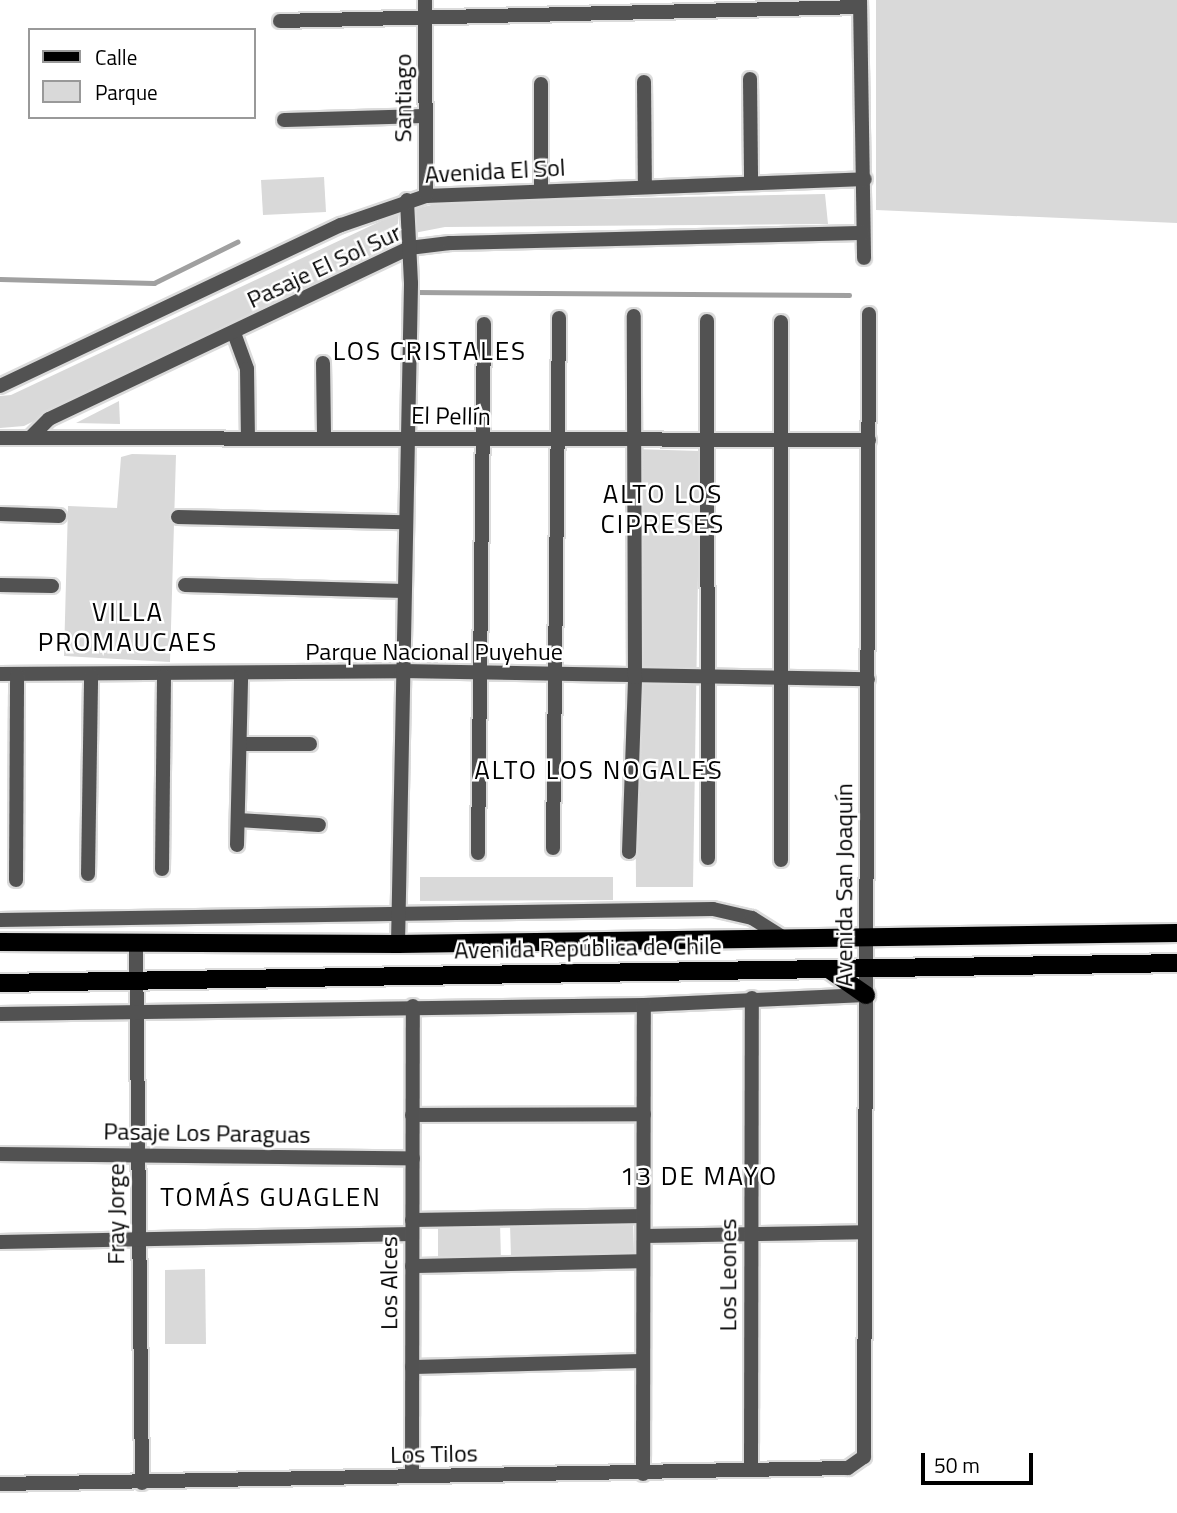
<!DOCTYPE html>
<html>
<head>
<meta charset="utf-8">
<style>
  body { margin:0 }
  #map { position:relative; width:1177px; height:1513px; overflow:hidden; background:#fff; font-family:"Titillium Web",sans-serif }
  div>[style] { position:absolute }
  [style*='--x'] { left:calc(var(--x)*1px); top:calc(var(--y)*1px); width:calc(var(--w)*1px); rotate:calc(var(--a)*1deg) }
  .green>* { inset:0; background:#d9d9d9 }
  .stream>* { height:4.5px; margin:-2.25px; padding:0 2.25px; transform-origin:2.25px; border-radius:2.25px; background:#a0a0a0 }
  .roads { filter:drop-shadow(2px 0 #dbdbdb) drop-shadow(-2px 0 #dbdbdb) drop-shadow(0 2px #dbdbdb) drop-shadow(0 -2px #dbdbdb) }
  .minor>* { height:14px; margin:-7px; padding:0 7px; transform-origin:7px; border-radius:7px; background:#525252 }
  .tertiary>* { height:14px; margin:-7px; padding:0 7px; transform-origin:7px; border-radius:7px; background:#525252 }
  .primary>* { height:18px; margin:-9px; padding:0 9px; transform-origin:9px; border-radius:9px; background:#000 }
  span { translate:-50% -50%; white-space:nowrap; text-align:center; line-height:1.15; -webkit-text-stroke:5px #fff; paint-order:stroke }
  .street-label { font-size:24px; color:#000 }
  .neighbourhood-label { font-size:26px; color:#000; letter-spacing:2px }
  .legend { position:absolute; left:28px; top:28px; width:228px; height:91px; box-sizing:border-box; background:#fff; border:2px solid #999; margin:0; padding:9px 12px; list-style:none; font-size:21px; color:#000 }
  .legend li { display:flex; align-items:center; gap:14px; height:35px }
  .legend b { width:35px; border:2px solid #999 }
  .scale { position:absolute; left:921px; top:1453px; width:112px; height:32px; box-sizing:border-box; border:4px solid #000; border-top:0; padding-left:9px; font-size:21px; line-height:24px; white-space:nowrap; color:#000; -webkit-text-stroke:5px #fff; paint-order:stroke }
</style>
</head>
<body>
<div id="map">
  <div class="green">
    <i style="clip-path:polygon(876px 0,1177px 0,1177px 223px,876px 210px)"></i>
    <i style="clip-path:polygon(324px 177px,326px 212px,263px 215px,261px 180px)"></i>
    <i style="clip-path:polygon(825px 194px,828px 224px,445px 227px,414px 233px,413px 209px,445px 202px)"></i>
    <i style="clip-path:polygon(398px 213px,398px 242px,24px 426px,0 428px,0 396px,11px 395px)"></i>
    <i style="clip-path:polygon(119px 401px,120px 424px,76px 423px)"></i>
    <i style="clip-path:polygon(634px 449px,700px 451px,693px 887px,636px 887px)"></i>
    <i style="clip-path:polygon(132px 454px,176px 455px,170px 662px,64px 656px,68px 506px,117px 508px,121px 457px)"></i>
    <i style="clip-path:polygon(420px 877px,613px 877px,613px 900px,420px 901px)"></i>
    <i style="clip-path:polygon(633px 1220px,634px 1253px,511px 1257px,510px 1225px)"></i>
    <i style="clip-path:polygon(500px 1224px,501px 1259px,438px 1260px,438px 1225px)"></i>
    <i style="clip-path:polygon(205px 1269px,206px 1344px,165px 1344px,165px 1270px)"></i>
  </div>
  <div class="stream">
    <i style="--x:0;--y:279;--w:154;--a:1.5"></i>
    <i style="--x:154;--y:283;--w:93;--a:-26.3"></i>
    <i style="--x:415;--y:292;--w:434;--a:0.4"></i>
  </div>
  <div class="roads">
    <div class="minor">
      <i style="--x:860;--y:0;--w:258;--a:89.1"></i>
      <i style="--x:280;--y:21;--w:580;--a:-1.38"></i>
      <i style="--x:750;--y:79;--w:104;--a:89.4"></i>
      <i style="--x:644;--y:82;--w:105;--a:89.5"></i>
      <i style="--x:541;--y:84;--w:107;--a:90"></i>
      <i style="--x:284;--y:120;--w:141;--a:-1.6"></i>
      <i style="--x:426;--y:196;--w:439;--a:-2.2"></i>
      <i style="--x:707;--y:321;--w:537;--a:89.89"></i>
      <i style="--x:781;--y:322;--w:538;--a:90"></i>
      <i style="--x:234;--y:333;--w:38;--a:70"></i>
      <i style="--x:247;--y:369;--w:69;--a:89.2"></i>
      <i style="--x:323;--y:363;--w:76;--a:89.2"></i>
      <i style="--x:31;--y:437;--w:25;--a:-45"></i>
      <i style="--x:49;--y:419;--w:399;--a:-25.4"></i>
      <i style="--x:409;--y:248;--w:41;--a:-7"></i>
      <i style="--x:450;--y:243;--w:413;--a:-1.4"></i>
      <i style="--x:0;--y:438;--w:869;--a:0.13"></i>
      <i style="--x:0;--y:514;--w:59;--a:1.9"></i>
      <i style="--x:178;--y:517;--w:226;--a:1.3"></i>
      <i style="--x:0;--y:585;--w:52;--a:1.1"></i>
      <i style="--x:185;--y:585;--w:219;--a:1.6"></i>
      <i style="--x:0;--y:674;--w:401;--a:-0.4"></i>
      <i style="--x:401;--y:671;--w:467;--a:1"></i>
      <i style="--x:240;--y:744;--w:70;--a:0"></i>
      <i style="--x:238;--y:820;--w:81;--a:3.5"></i>
      <i style="--x:237;--y:845;--w:169;--a:-88.6"></i>
      <i style="--x:553;--y:848;--w:530;--a:-89.35"></i>
      <i style="--x:629;--y:852;--w:175;--a:-88"></i>
      <i style="--x:635;--y:677;--w:361;--a:-90.2"></i>
      <i style="--x:478;--y:853;--w:529;--a:-89.35"></i>
      <i style="--x:162;--y:869;--w:193;--a:-89.4"></i>
      <i style="--x:88;--y:874;--w:199;--a:-89.1"></i>
      <i style="--x:16;--y:880;--w:205;--a:-89.7"></i>
      <i style="--x:0;--y:920;--w:713;--a:-0.88"></i>
      <i style="--x:713;--y:909;--w:40;--a:13"></i>
      <i style="--x:752;--y:918;--w:39;--a:32"></i>
      <i style="--x:398;--y:944;--w:661;--a:-88.87"></i>
      <i style="--x:411;--y:283;--w:83;--a:-92.8"></i>
      <i style="--x:136;--y:945;--w:538;--a:89.36"></i>
      <i style="--x:0;--y:1014;--w:644;--a:-0.8"></i>
      <i style="--x:644;--y:1005;--w:222;--a:-2.6"></i>
      <i style="--x:412;--y:1115;--w:232;--a:-0.2"></i>
      <i style="--x:0;--y:1154;--w:413;--a:0.6"></i>
      <i style="--x:412;--y:1220;--w:231;--a:-1"></i>
      <i style="--x:644;--y:1236;--w:219;--a:-1"></i>
      <i style="--x:0;--y:1242;--w:412;--a:-1.1"></i>
      <i style="--x:412;--y:1266;--w:231;--a:-1.2"></i>
      <i style="--x:412;--y:1367;--w:231;--a:-1.5"></i>
      <i style="--x:751;--y:1468;--w:470;--a:-89.9"></i>
      <i style="--x:643;--y:1474;--w:469;--a:-89.9"></i>
      <i style="--x:412;--y:1476;--w:470;--a:-89.9"></i>
      <i style="--x:0;--y:1484;--w:848;--a:-1.08"></i>
      <i style="--x:848;--y:1468;--w:19;--a:-35"></i>
      <i style="--x:864;--y:1457;--w:1143;--a:-89.75"></i>
    </div>
    <div class="tertiary">
      <i style="--x:0;--y:386;--w:377;--a:-25.3"></i>
      <i style="--x:341;--y:225;--w:90;--a:-18.8"></i>
      <i style="--x:426;--y:196;--w:196;--a:-90.3"></i>
    </div>
    <div class="primary">
      <i style="--x:0;--y:942;--w:398;--a:0.3"></i>
      <i style="--x:398;--y:944;--w:779;--a:-0.81"></i>
      <i style="--x:830;--y:970;--w:44;--a:34.8"></i>
      <i style="--x:0;--y:983;--w:1177;--a:-0.97"></i>
    </div>
  </div>
  <div class="street-label">
    <span style="left:403px;top:98px;rotate:-90deg">Santiago</span>
    <span style="left:495px;top:171px;rotate:-3deg">Avenida El Sol</span>
    <span style="left:324px;top:266px;rotate:-25deg">Pasaje El Sol Sur</span>
    <span style="left:451px;top:416px;rotate:1deg">El Pellín</span>
    <span style="left:434px;top:652px">Parque Nacional Puyehue</span>
    <span style="left:844px;top:885px;rotate:-90deg">Avenida San Joaquín</span>
    <span style="left:588px;top:948px;rotate:-1deg">Avenida República de Chile</span>
    <span style="left:207px;top:1133px;rotate:1deg">Pasaje Los Paraguas</span>
    <span style="left:116px;top:1214px;rotate:-90deg">Fray Jorge</span>
    <span style="left:728px;top:1275px;rotate:-90deg">Los Leones</span>
    <span style="left:389px;top:1283px;rotate:-90deg">Los Alces</span>
    <span style="left:434px;top:1454px;rotate:-1deg">Los Tilos</span>
  </div>
  <div class="neighbourhood-label">
    <span style="left:430px;top:351px">LOS CRISTALES</span>
    <span style="left:663px;top:509px">ALTO LOS<br>CIPRESES</span>
    <span style="left:128px;top:627px">VILLA<br>PROMAUCAES</span>
    <span style="left:599px;top:770px">ALTO LOS NOGALES</span>
    <span style="left:699px;top:1176px">13 DE MAYO</span>
    <span style="left:271px;top:1197px">TOMÁS GUAGLEN</span>
  </div>
  <ul class="legend">
  <li><b style="height:9px;background:#000"></b>Calle</li>
  <li><b style="height:19px;background:#d9d9d9"></b>Parque</li>
  </ul>
  <div class="scale">50 m</div>
</div>
</body>
</html>
